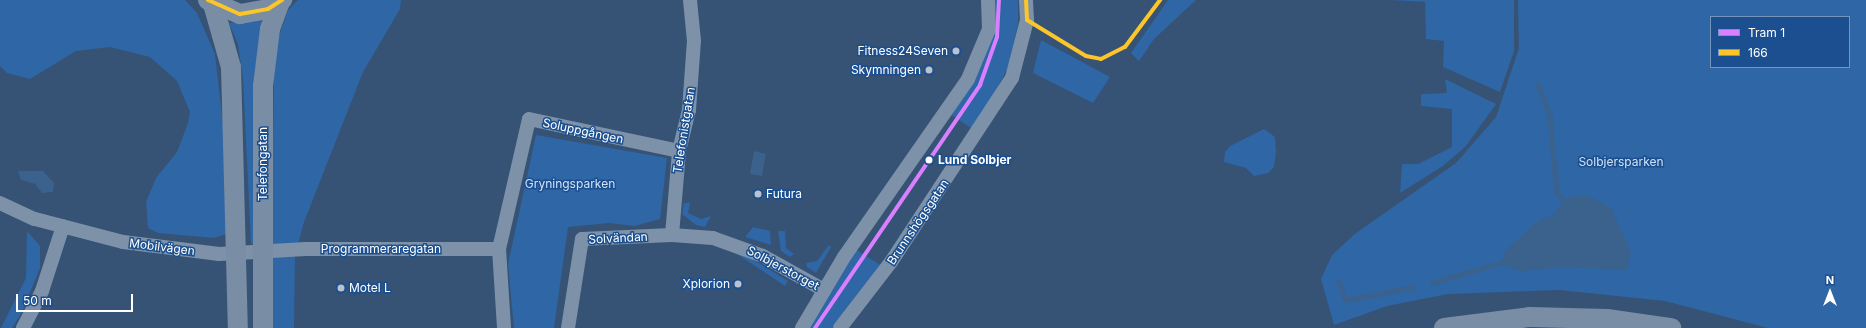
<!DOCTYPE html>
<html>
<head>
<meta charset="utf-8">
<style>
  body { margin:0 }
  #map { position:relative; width:1866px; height:328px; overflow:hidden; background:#365274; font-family:Inter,sans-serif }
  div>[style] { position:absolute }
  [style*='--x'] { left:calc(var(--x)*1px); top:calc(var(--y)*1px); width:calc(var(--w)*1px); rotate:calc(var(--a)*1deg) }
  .green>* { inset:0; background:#2f66a5 }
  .water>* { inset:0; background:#3b618d }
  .stream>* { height:4.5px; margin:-2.25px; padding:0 2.25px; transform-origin:2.25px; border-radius:2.25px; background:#3b618d }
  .street>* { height:14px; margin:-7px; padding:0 7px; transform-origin:7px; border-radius:7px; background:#7d92a8 }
  .secondary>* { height:20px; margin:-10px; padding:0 10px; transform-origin:10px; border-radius:10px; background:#798da4 }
  .bus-1>* { height:4px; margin:-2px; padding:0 2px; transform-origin:2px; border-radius:2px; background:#fcc52a }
  .tram-1>* { height:4px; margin:-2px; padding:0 2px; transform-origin:2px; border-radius:2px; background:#d880ff }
  .dots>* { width:11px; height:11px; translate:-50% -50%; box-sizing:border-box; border:2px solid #1b4f8f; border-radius:50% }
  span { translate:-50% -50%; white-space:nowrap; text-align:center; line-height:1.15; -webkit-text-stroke:3px #1b4f8f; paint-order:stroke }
  .poi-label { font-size:12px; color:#fff }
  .right { translate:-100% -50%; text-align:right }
  .left { translate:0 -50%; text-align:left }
  .street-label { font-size:12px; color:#fff }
  .stop-label { font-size:12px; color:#fff; font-weight:700 }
  .park-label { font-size:12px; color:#cfe3fa }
  .legend { position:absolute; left:1710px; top:16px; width:140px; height:52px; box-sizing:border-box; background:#1b4f8f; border:1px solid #7695bc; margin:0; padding:5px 7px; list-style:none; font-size:12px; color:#fff }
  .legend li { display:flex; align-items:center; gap:8px; height:20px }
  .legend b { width:20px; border:1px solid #7695bc }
  .north { position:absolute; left:1810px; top:272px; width:40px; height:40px; -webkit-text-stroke:3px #1b4f8f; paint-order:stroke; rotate:0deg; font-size:11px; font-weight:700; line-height:16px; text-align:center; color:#fff }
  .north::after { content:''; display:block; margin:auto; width:14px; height:18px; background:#fff; clip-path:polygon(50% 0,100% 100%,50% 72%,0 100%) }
  .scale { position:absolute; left:16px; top:294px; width:117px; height:18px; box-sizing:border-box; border:2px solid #fff; border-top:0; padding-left:5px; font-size:12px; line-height:14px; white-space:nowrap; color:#fff; -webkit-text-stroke:3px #1b4f8f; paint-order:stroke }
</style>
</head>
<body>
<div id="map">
  <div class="green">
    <i style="clip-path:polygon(0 0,185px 0,197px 13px,215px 54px,226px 150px,226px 234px,214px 238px,158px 233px,148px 228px,146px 202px,156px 178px,177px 152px,188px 123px,190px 112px,177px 81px,150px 57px,110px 47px,76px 51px,30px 79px,7px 73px,0 66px)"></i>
    <i style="clip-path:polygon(298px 0,401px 0,400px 9px,363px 72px,304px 222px,295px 256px,294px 328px,270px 328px,274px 77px,278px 39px,288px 10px)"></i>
    <i style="clip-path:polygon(990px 0,1018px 0,1018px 24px,1008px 68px,974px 130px,947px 112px,973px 76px)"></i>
    <i style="clip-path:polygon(1168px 0,1196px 0,1154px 39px,1139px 61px,1131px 53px)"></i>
    <i style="clip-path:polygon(1390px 0,1514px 0,1514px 51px,1500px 92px,1443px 67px,1444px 41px,1426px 39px,1425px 2px)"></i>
    <i style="clip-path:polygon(evenodd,1518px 0,1866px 0,1866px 328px,1768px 328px,1665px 301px,1559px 290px,1448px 294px,1387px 306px,1334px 325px,1321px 279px,1332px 255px,1356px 233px,1456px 163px,1496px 117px,1519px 48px,1518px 0,1711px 17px,1849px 17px,1849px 67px,1711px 67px,1711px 17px)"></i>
    <i style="clip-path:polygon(265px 21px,254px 244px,251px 244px,243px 78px,238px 44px,229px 23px)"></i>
    <i style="clip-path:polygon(1041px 40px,1110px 77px,1093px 103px,1033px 73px)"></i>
    <i style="clip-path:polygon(1445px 79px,1496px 104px,1466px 146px,1443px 166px,1400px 193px,1402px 164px,1418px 164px,1452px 147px,1452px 109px,1421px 106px,1421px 94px,1447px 93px)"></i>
    <i style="clip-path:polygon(1264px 129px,1275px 137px,1276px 152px,1274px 167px,1268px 173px,1254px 176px,1246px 168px,1224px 162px,1225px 152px,1230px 146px)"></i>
    <i style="clip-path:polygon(536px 135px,667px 158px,660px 219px,635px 226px,609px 223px,568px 227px,554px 328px,514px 328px,508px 264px)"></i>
    <i style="clip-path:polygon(684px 203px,690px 203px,688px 213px,701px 219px,711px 216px,705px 227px,696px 225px,682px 214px)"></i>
    <i style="clip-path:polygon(753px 227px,770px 231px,771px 245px,745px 237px)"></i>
    <i style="clip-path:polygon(27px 231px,40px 246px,40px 268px,22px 312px,12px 328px,1px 328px,26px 278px)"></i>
    <i style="clip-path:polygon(778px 231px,785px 231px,786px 248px,794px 254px,790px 257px,781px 251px)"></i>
    <i style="clip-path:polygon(829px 245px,831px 247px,816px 273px,807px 267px,806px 263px,817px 261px)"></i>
    <i style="clip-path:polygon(855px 249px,882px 266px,832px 328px,809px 328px)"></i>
    <i style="clip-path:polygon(734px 252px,746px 255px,788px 281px,785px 286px)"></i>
  </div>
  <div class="water">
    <i style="clip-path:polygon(754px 151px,766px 154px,762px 176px,750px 174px)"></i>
    <i style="clip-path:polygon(18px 171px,43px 171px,54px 183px,53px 192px,42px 193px,35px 184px,21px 180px)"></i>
    <i style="clip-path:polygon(1576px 195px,1587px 195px,1611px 208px,1631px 252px,1627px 270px,1562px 267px,1521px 271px,1502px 265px,1505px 251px,1539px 220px,1552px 216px,1565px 199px)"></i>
  </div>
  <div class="stream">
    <i style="--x:1538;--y:84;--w:34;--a:69"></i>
    <i style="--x:1550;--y:116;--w:77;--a:84.8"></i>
    <i style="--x:1557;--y:193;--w:11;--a:49"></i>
    <i style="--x:1339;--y:281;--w:20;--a:70"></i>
    <i style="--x:1346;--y:300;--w:68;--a:-11"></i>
    <i style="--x:1432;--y:283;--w:73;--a:-16.7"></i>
  </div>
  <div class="street">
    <i style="--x:0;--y:203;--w:38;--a:25"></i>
    <i style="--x:35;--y:219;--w:91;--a:14.6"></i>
    <i style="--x:123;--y:242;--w:97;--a:7.1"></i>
    <i style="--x:219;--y:254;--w:87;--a:-3.3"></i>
    <i style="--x:306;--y:249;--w:193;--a:0"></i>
    <i style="--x:672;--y:235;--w:84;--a:-85.2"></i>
    <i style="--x:679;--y:151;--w:42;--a:-76.3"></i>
    <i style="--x:689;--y:110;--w:69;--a:-85.9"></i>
    <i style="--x:694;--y:41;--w:41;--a:-95.6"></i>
    <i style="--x:23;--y:328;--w:42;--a:-62.8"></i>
    <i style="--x:42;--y:291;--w:68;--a:-72.1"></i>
    <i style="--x:504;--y:328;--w:79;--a:-93.6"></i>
    <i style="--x:499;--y:249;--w:133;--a:-77"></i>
    <i style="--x:529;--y:119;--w:153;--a:12"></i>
    <i style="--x:568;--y:328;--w:90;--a:-81.1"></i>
    <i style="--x:582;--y:239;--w:90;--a:-2.5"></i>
    <i style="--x:672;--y:235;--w:41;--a:4.2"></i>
    <i style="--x:713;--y:238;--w:53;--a:19.8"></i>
    <i style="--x:763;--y:256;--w:70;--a:29.1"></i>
    <i style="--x:802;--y:328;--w:82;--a:-59.4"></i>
    <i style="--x:844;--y:257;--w:217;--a:-55.1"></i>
    <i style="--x:968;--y:79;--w:54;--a:-67.2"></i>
    <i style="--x:989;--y:29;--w:29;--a:-92"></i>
    <i style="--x:840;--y:328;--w:83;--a:-52.3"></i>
    <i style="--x:891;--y:262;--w:220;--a:-56.7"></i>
    <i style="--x:1012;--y:78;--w:60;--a:-75.5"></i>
    <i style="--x:1027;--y:20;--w:20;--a:-93"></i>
  </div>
  <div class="secondary">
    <i style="--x:208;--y:0;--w:35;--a:24"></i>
    <i style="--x:240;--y:14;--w:28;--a:-10"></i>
    <i style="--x:268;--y:9;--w:17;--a:-33"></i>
    <i style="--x:213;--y:4;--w:66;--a:74.1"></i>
    <i style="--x:231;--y:67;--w:261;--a:88.5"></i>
    <i style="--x:263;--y:328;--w:242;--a:-90"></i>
    <i style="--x:263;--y:86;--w:57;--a:-83"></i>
    <i style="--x:270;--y:29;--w:29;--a:-70"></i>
    <i style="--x:1444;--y:328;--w:87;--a:-7.3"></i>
    <i style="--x:1530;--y:317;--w:77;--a:1.5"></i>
    <i style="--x:1607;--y:319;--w:65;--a:8"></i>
  </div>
  <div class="bus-1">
    <i style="--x:208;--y:0;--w:35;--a:24"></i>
    <i style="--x:240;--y:14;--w:28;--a:-10"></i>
    <i style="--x:268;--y:9;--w:17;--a:-33"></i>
    <i style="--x:1026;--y:0;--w:20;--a:87"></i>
    <i style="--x:1027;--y:20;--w:69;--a:31.4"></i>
    <i style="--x:1086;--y:56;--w:15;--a:11"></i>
    <i style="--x:1101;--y:59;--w:27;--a:-27"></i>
    <i style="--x:1125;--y:47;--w:59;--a:-53.3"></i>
  </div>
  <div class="tram-1">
    <i style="--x:815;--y:328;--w:294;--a:-55.8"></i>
    <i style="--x:980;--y:85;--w:51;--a:-70.5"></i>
    <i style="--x:997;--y:37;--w:37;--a:-87"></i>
  </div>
  <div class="dots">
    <i style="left:956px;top:51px;background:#b9c2ce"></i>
    <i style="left:929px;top:70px;background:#b9c2ce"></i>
    <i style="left:929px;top:160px;background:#fff"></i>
    <i style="left:758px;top:194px;background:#b9c2ce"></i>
    <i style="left:738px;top:284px;background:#b9c2ce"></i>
    <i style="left:341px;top:288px;background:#b9c2ce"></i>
  </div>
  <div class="poi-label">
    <span class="right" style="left:948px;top:51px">Fitness24Seven</span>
    <span class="right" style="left:921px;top:70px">Skymningen</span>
    <span class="left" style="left:766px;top:194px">Futura</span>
    <span class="right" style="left:730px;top:284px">Xplorion</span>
    <span class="left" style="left:349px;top:288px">Motel L</span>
  </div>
  <div class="street-label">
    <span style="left:684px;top:130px;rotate:-81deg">Telefonistgatan</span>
    <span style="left:583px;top:131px;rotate:12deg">Soluppgången</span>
    <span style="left:263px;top:164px;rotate:-90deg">Telefongatan</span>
    <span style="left:918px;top:222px;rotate:-56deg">Brunnshögsgatan</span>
    <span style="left:618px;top:238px;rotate:-3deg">Solvändan</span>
    <span style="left:162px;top:247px;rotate:7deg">Mobilvägen</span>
    <span style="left:381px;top:249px">Programmeraregatan</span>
    <span style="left:783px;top:268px;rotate:28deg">Solbjerstorget</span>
  </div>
  <div class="stop-label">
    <span class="left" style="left:938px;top:160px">Lund Solbjer</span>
  </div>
  <div class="park-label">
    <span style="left:1621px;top:162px">Solbjersparken</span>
    <span style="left:570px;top:184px">Gryningsparken</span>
  </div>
  <ul class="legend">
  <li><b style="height:5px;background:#d880ff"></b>Tram 1</li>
  <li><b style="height:5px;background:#fcc52a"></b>166</li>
  </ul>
  <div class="north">N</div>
  <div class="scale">50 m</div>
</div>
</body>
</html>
